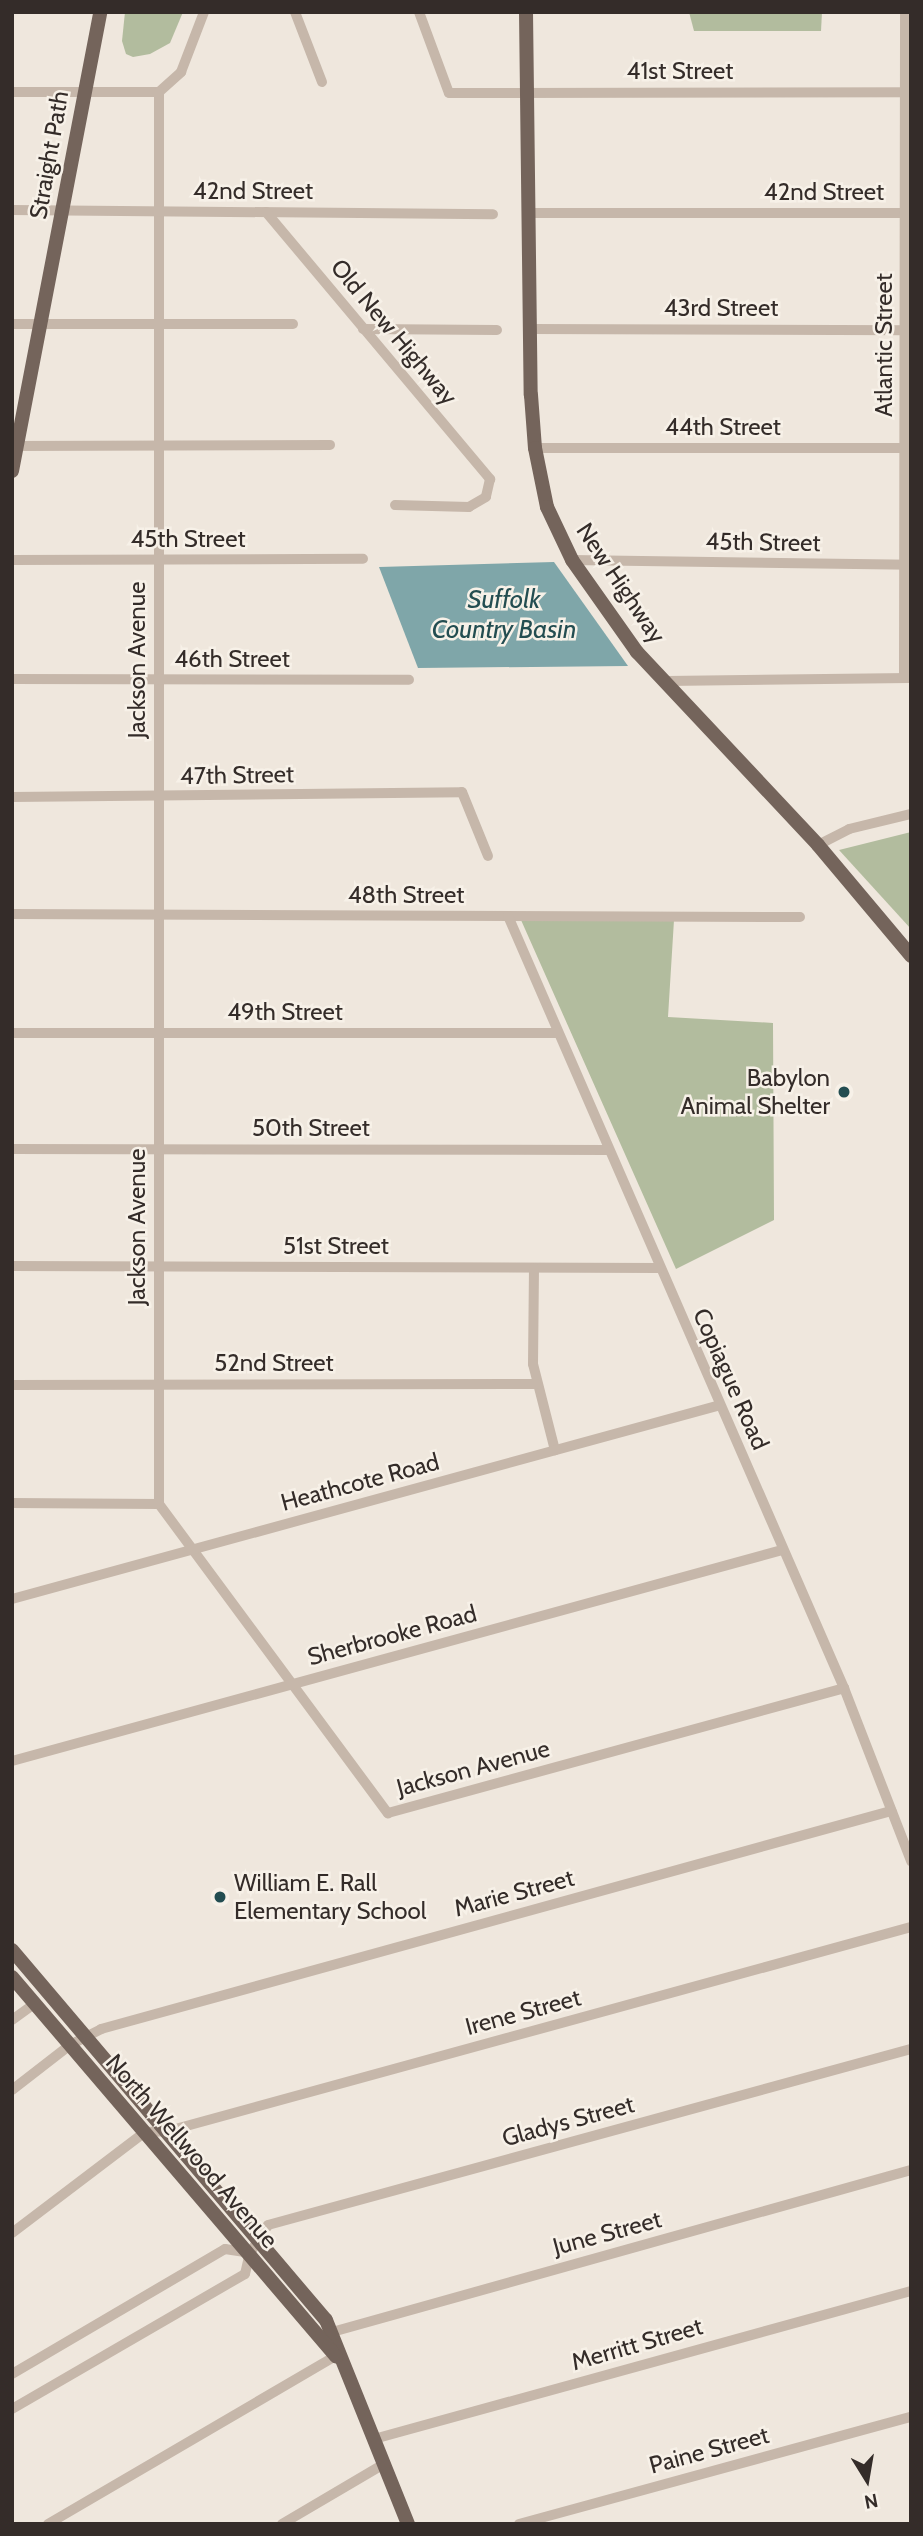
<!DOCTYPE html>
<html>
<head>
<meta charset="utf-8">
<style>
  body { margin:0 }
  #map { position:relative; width:923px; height:2536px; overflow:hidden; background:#efe7dd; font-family:Cabin,sans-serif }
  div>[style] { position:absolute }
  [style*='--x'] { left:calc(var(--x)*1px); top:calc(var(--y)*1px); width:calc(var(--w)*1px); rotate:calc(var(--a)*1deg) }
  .green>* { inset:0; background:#b2bc9e }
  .water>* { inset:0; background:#7fa6a9 }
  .minor>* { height:10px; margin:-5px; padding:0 5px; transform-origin:5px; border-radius:5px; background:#c6b7aa }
  .major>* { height:14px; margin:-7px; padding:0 7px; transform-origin:7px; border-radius:7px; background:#74645b }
  .dots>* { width:19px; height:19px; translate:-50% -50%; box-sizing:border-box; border:4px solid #f7f1e8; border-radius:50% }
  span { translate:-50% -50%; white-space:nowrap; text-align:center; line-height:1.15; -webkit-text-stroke:5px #f7f1e8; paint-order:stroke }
  .street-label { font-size:24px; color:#342c29 }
  .poi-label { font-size:24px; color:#342c29 }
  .right { translate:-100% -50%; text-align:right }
  .left { translate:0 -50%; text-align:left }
  .water-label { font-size:26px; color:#234d51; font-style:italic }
  .frame { position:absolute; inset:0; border:14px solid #342c29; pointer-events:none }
  .north { position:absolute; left:832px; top:2445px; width:70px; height:70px; -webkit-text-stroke:5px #f7f1e8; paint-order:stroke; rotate:169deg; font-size:19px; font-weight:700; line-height:28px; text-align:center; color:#342c29 }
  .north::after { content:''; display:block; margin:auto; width:24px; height:32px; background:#342c29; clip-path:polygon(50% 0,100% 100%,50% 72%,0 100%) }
</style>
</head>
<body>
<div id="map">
  <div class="green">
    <i style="clip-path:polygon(125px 12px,183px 12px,170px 43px,150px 54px,133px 57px,126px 54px,122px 41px)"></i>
    <i style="clip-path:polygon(689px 12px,822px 12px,821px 31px,694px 31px)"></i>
    <i style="clip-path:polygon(911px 832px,911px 929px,839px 850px)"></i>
    <i style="clip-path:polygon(521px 920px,674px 920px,668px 1017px,773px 1023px,774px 1220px,676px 1269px)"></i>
  </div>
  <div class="water">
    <i style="clip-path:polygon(554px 562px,628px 666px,418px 668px,379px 567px)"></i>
  </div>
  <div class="minor">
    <i style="--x:295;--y:12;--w:75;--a:68.9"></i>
    <i style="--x:419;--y:12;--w:86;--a:69.7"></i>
    <i style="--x:449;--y:93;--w:462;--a:-0.1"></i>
    <i style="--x:12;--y:92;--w:147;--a:0"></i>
    <i style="--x:159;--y:92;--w:30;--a:-42"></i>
    <i style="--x:181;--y:72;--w:64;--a:-69"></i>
    <i style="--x:159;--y:92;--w:1412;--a:90"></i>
    <i style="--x:159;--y:1504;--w:385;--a:53.5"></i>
    <i style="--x:388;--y:1813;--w:473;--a:-15.3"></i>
    <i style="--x:12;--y:210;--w:481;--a:0.5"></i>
    <i style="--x:266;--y:212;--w:349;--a:50"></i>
    <i style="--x:490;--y:479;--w:18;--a:103"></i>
    <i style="--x:486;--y:497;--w:20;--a:150"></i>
    <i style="--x:469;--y:507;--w:74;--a:-178.5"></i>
    <i style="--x:528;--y:213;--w:382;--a:0"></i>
    <i style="--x:12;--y:324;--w:281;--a:0"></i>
    <i style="--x:363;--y:329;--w:134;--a:0.4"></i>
    <i style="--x:531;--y:329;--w:380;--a:0.2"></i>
    <i style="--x:12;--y:446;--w:318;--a:-0.2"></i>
    <i style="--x:535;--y:448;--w:376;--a:0"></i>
    <i style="--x:12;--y:560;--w:351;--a:-0.2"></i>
    <i style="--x:572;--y:560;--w:339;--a:0.8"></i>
    <i style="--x:904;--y:678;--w:666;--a:-89.91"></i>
    <i style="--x:12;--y:679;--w:397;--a:0.1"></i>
    <i style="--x:667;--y:681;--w:242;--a:-0.7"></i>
    <i style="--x:12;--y:797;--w:450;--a:-0.6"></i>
    <i style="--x:462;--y:792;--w:69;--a:67.9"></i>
    <i style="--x:818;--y:845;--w:35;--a:-27"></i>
    <i style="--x:849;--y:829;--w:64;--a:-13.6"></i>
    <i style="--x:12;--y:914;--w:788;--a:0.22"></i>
    <i style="--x:508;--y:916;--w:842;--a:66.48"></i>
    <i style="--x:844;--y:1688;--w:186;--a:68.8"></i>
    <i style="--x:12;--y:1033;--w:545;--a:0"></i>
    <i style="--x:12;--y:1149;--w:597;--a:0.1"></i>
    <i style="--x:12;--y:1266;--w:647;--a:0.18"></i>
    <i style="--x:534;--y:1268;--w:96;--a:90.6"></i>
    <i style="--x:533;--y:1364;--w:89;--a:75.7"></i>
    <i style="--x:12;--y:1385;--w:524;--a:-0.11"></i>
    <i style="--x:12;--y:1503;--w:147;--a:0.4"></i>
    <i style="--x:12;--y:1599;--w:734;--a:-15.32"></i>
    <i style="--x:12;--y:1761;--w:798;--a:-15.32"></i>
    <i style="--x:12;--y:2020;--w:29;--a:-36"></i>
    <i style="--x:12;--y:2090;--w:73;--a:-37.8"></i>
    <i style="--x:70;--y:2045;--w:35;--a:-27"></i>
    <i style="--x:101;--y:2029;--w:820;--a:-15.43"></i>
    <i style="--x:12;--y:2233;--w:167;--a:-37.2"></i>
    <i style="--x:145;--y:2132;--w:23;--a:-2"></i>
    <i style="--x:168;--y:2131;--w:770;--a:-15.35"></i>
    <i style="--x:325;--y:2334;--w:609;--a:-15.63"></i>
    <i style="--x:12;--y:2374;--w:247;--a:-30.4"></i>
    <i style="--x:225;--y:2249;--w:25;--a:9"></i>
    <i style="--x:12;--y:2409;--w:269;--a:-30.1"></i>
    <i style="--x:245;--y:2274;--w:22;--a:-77"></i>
    <i style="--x:250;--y:2253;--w:33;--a:-57"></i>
    <i style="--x:268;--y:2225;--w:667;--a:-15.31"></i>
    <i style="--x:374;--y:2439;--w:557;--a:-15.41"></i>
    <i style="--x:48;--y:2524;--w:333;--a:-30.3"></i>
    <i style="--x:282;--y:2524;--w:118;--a:-30.5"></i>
    <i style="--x:519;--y:2524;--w:406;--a:-15.3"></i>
  </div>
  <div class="major">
    <i style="--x:526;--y:12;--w:383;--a:89.3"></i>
    <i style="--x:531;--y:395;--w:53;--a:85.7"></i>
    <i style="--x:535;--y:448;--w:60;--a:78.5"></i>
    <i style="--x:547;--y:507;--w:59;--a:64.7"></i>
    <i style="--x:572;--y:560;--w:113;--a:54.8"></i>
    <i style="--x:637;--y:652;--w:265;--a:46.8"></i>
    <i style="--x:818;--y:845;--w:145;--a:50"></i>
    <i style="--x:12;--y:471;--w:467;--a:-79.1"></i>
    <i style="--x:12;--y:1950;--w:485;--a:49.7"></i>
    <i style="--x:326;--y:2320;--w:220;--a:68.1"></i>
    <i style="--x:12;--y:1977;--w:499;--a:49.5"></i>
  </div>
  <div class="dots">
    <i style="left:844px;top:1092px;background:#234d51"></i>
    <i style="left:220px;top:1897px;background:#234d51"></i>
  </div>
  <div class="street-label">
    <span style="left:680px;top:71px">41st Street</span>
    <span style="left:49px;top:155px;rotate:-80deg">Straight Path</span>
    <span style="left:253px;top:191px">42nd Street</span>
    <span style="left:824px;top:192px">42nd Street</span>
    <span style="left:721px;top:308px">43rd Street</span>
    <span style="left:394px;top:332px;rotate:50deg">Old New Highway</span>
    <span style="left:884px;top:345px;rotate:-90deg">Atlantic Street</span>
    <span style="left:723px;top:427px">44th Street</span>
    <span style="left:188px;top:539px">45th Street</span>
    <span style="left:763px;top:542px;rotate:1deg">45th Street</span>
    <span style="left:621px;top:583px;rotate:56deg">New Highway</span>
    <span style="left:232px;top:659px">46th Street</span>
    <span style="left:137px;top:660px;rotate:-90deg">Jackson Avenue</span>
    <span style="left:237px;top:775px;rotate:-1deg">47th Street</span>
    <span style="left:406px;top:895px">48th Street</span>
    <span style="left:285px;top:1012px">49th Street</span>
    <span style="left:311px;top:1128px">50th Street</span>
    <span style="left:137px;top:1227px;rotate:-90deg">Jackson Avenue</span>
    <span style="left:336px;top:1246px">51st Street</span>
    <span style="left:274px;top:1363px">52nd Street</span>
    <span style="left:731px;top:1379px;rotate:66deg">Copiague Road</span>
    <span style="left:360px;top:1482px;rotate:-15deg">Heathcote Road</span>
    <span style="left:392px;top:1635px;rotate:-15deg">Sherbrooke Road</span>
    <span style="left:473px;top:1768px;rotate:-15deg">Jackson Avenue</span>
    <span style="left:514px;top:1893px;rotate:-15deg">Marie Street</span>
    <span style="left:523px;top:2012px;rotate:-15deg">Irene Street</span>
    <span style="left:568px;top:2121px;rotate:-15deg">Gladys Street</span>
    <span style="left:192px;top:2151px;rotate:49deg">North Wellwood Avenue</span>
    <span style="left:607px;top:2233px;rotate:-15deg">June Street</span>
    <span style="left:637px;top:2344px;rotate:-16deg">Merritt Street</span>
    <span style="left:709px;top:2450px;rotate:-15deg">Paine Street</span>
  </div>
  <div class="poi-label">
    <span class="right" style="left:830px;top:1092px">Babylon<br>Animal Shelter</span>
    <span class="left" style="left:234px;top:1897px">William E. Rall<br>Elementary School</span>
  </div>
  <div class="water-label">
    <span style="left:504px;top:615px">Suffolk<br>Country Basin</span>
  </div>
  <div class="frame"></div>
  <div class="north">N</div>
</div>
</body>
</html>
